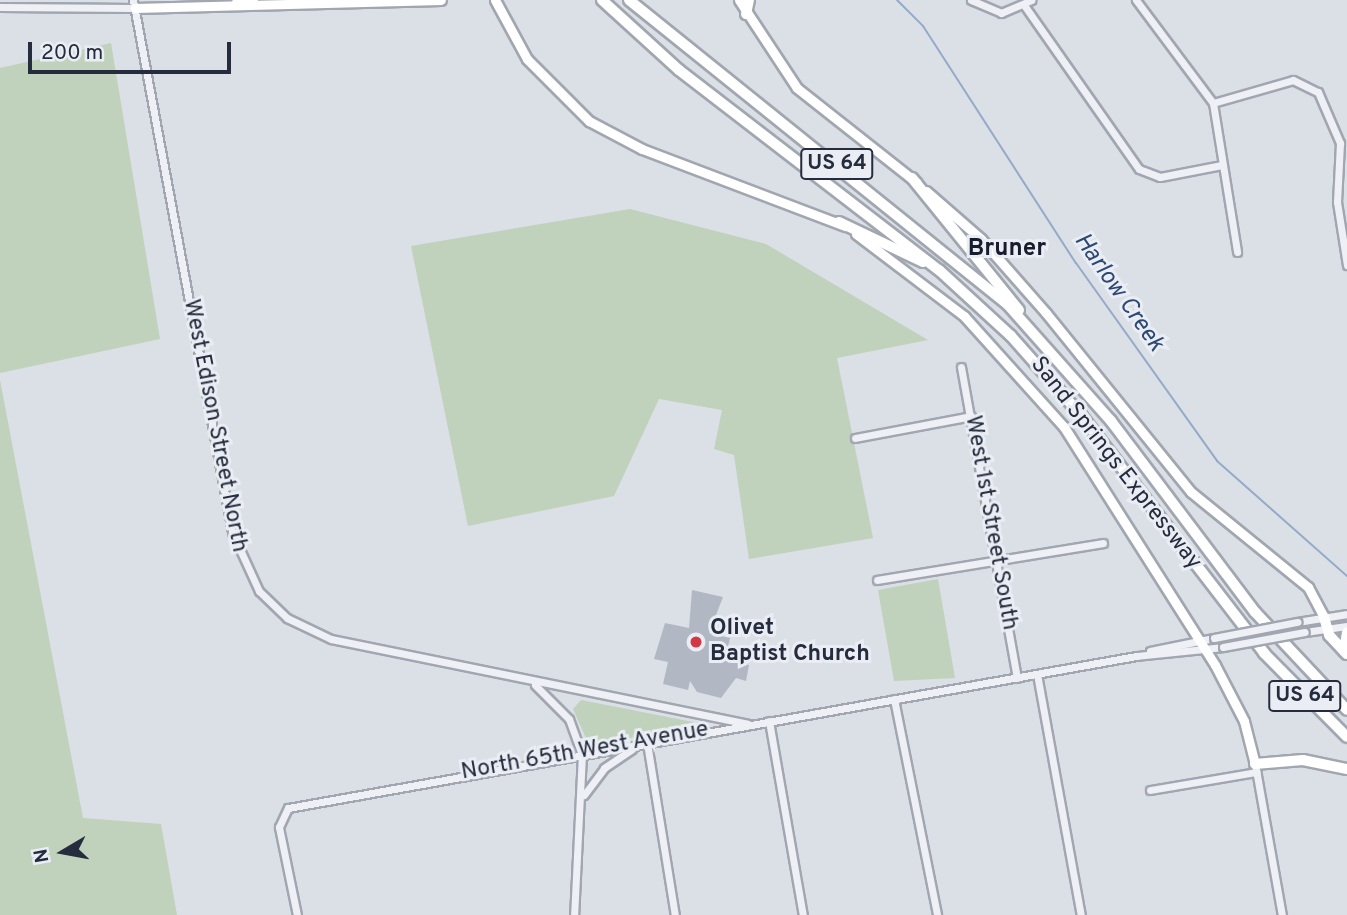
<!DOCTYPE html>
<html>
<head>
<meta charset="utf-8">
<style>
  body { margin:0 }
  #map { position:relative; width:1347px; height:915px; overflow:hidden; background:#dbdfe6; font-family:Overpass,sans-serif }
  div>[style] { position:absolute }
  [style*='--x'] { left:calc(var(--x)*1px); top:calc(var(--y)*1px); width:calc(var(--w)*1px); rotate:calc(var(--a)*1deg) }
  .green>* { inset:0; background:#c0d1bc }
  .stream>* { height:2px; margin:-1px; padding:0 1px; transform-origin:1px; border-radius:1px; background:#94aac9 }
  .building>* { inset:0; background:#b2b8c3 }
  .roads { filter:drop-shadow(2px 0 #a1a6b0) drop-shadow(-2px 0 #a1a6b0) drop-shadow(0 2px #a1a6b0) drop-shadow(0 -2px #a1a6b0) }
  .minor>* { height:7px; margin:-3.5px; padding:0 3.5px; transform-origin:3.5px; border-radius:3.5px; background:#eef0f5 }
  .major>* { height:9px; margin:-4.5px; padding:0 4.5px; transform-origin:4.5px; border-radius:4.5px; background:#fff }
  .highway>* { height:10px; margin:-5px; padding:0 5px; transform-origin:5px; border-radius:5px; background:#fff }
  .bridges { filter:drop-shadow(2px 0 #a1a6b0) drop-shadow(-2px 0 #a1a6b0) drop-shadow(0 2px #a1a6b0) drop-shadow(0 -2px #a1a6b0) }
  .minor-bridge>* { height:7px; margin:-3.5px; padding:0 3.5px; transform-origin:3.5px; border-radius:3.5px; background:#eef0f5 }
  .dots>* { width:19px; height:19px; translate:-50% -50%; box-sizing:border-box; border:4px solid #eaeef4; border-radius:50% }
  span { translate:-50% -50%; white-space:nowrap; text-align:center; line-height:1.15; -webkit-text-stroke:6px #eaeef4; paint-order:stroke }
  .shield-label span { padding:2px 5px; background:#eaeef4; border:2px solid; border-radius:5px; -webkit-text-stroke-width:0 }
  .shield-label { font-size:21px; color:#252c3d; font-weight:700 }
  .street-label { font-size:23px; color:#252c3d }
  .poi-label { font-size:23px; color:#252c3d; font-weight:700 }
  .left { translate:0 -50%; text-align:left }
  .neighbourhood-label { font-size:24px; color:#171d2d; font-weight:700 }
  .water-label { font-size:24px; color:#2d4872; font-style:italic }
  .north { position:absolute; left:28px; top:817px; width:70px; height:70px; -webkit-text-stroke:5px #eaeef4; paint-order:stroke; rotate:260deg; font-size:19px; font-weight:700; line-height:28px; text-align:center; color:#252c3d }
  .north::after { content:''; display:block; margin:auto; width:24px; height:32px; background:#252c3d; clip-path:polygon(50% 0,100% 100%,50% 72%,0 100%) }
  .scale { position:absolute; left:28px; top:42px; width:203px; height:32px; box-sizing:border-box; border:4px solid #252c3d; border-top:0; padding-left:9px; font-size:21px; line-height:24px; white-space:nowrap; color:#252c3d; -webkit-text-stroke:5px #eaeef4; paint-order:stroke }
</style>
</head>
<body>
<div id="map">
  <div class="green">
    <i style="clip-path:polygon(111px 43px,160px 339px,0 373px,0 68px)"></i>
    <i style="clip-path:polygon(630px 209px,766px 244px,928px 340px,837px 358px,873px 538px,749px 559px,734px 455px,714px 449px,722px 410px,659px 399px,614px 496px,468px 526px,411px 246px)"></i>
    <i style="clip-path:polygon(0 380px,83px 818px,161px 824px,177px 915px,0 915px)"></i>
    <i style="clip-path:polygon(938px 579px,955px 678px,894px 681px,878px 590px)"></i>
    <i style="clip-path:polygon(581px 700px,698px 723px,698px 726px,589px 745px,573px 709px)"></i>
  </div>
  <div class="stream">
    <i style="--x:897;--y:0;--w:37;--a:45"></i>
    <i style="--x:923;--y:26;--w:282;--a:57.2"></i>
    <i style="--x:1076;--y:263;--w:243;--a:54.5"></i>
    <i style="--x:1217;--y:461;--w:174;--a:41.5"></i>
  </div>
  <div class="building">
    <i style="clip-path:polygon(692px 590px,723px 597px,709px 633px,730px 638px,725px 660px,749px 665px,746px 681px,736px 678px,721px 698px,697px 692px,690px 681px,688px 690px,663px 684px,668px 662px,654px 659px,665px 623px,689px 628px)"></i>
  </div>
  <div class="roads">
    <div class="minor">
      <i style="--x:133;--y:0;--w:541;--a:79.46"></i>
      <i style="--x:232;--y:532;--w:65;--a:65.4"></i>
      <i style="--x:259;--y:591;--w:39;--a:44"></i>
      <i style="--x:287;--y:618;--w:49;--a:25.5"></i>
      <i style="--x:331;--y:639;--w:425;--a:11.5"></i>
      <i style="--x:971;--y:0;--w:33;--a:23"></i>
      <i style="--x:1001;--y:13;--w:33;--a:-23"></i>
      <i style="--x:1136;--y:0;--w:129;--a:53.2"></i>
      <i style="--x:1213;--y:103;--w:151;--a:80.8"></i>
      <i style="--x:1024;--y:5;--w:200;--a:55"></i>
      <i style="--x:1139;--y:169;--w:22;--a:21"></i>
      <i style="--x:1160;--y:177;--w:63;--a:-11"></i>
      <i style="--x:0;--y:7;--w:135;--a:0.4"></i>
      <i style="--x:1213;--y:103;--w:83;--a:-16"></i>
      <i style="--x:1293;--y:80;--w:28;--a:26"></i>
      <i style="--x:1318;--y:92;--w:56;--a:66.7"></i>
      <i style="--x:1340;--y:143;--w:59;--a:92.9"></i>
      <i style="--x:1337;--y:202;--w:64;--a:81"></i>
      <i style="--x:961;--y:367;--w:316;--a:79.8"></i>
      <i style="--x:855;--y:438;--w:118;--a:-10.7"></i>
      <i style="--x:877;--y:580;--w:229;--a:-9.3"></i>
      <i style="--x:1297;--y:622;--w:51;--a:-9.1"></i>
      <i style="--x:1305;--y:632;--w:42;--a:-8.1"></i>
      <i style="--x:1150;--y:651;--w:65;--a:-11.5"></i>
      <i style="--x:1037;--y:674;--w:245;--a:79.7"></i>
      <i style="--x:535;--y:685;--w:48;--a:45"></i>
      <i style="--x:569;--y:719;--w:37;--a:70"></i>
      <i style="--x:582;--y:754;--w:161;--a:92.8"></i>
      <i style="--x:894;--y:699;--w:220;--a:78.7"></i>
      <i style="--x:769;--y:721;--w:197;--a:80.1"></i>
      <i style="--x:647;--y:743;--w:174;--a:80.8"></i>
      <i style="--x:1255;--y:764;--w:153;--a:79.9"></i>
      <i style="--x:1150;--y:790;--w:108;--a:-9.6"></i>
      <i style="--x:584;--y:795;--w:34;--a:-53"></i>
      <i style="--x:604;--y:768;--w:34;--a:-34"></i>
      <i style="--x:297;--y:915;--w:90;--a:-101.6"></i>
      <i style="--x:279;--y:827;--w:21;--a:-65"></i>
      <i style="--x:288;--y:808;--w:862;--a:-10.16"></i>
      <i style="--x:1136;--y:656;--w:87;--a:-5.9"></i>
    </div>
    <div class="major">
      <i style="--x:495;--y:0;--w:67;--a:61.5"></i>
      <i style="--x:527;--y:59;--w:88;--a:45"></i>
      <i style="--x:589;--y:121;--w:60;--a:27.8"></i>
      <i style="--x:642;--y:149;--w:217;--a:20.8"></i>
      <i style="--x:739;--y:0;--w:105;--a:56.6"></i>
      <i style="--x:797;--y:88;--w:152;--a:38.3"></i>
      <i style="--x:236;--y:2;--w:17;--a:-7"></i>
      <i style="--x:135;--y:8;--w:306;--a:-1.5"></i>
      <i style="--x:926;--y:191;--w:73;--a:41.1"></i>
      <i style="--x:981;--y:239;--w:98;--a:48.7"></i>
      <i style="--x:1046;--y:313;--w:230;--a:51"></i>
      <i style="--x:1191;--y:492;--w:151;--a:39.1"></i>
      <i style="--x:1308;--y:587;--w:34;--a:62"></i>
      <i style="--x:856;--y:234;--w:136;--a:37.2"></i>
      <i style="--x:964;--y:316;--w:149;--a:48"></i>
      <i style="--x:1064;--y:427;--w:282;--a:57.6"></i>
      <i style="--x:1215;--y:665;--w:63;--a:62.6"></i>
      <i style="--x:1244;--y:721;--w:44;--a:75.7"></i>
    </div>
    <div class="highway">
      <i style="--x:602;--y:0;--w:104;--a:42.3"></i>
      <i style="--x:679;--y:70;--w:328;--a:37.6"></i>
      <i style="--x:939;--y:270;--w:98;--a:42.5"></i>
      <i style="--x:1011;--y:336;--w:106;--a:48.5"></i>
      <i style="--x:1081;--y:415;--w:300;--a:52.4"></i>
      <i style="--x:1264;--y:653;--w:118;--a:45.3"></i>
      <i style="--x:629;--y:0;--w:486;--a:38.8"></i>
      <i style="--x:1008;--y:305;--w:155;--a:48.4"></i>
      <i style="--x:1111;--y:421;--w:239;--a:53"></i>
      <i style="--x:1255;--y:612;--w:134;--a:46.8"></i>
      <i style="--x:746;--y:14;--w:14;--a:-78"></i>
      <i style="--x:912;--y:178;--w:170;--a:51"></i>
      <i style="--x:839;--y:222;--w:93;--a:25.5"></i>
      <i style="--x:1324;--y:617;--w:19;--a:74"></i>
      <i style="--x:1329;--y:635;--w:26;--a:47"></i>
      <i style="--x:1344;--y:651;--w:19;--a:-81"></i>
      <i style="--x:1255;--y:764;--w:48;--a:-4.8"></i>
      <i style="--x:1303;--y:760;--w:45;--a:11.6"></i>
    </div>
  </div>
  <div class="bridges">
    <div class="minor-bridge">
      <i style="--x:1214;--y:638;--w:85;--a:-10.9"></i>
      <i style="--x:1223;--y:647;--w:83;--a:-10.4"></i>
    </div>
  </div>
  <div class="dots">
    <i style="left:696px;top:642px;background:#d43846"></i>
  </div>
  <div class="shield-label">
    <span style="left:837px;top:164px">US 64</span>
    <span style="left:1305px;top:696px">US 64</span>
  </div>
  <div class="street-label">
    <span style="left:214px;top:426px;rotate:79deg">West Edison Street North</span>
    <span style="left:1115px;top:464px;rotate:52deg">Sand Springs Expressway</span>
    <span style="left:990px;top:523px;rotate:80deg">West 1st Street South</span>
    <span style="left:585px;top:752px;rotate:-10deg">North 65th West Avenue</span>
  </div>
  <div class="poi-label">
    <span class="left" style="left:710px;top:642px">Olivet<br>Baptist Church</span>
  </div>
  <div class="neighbourhood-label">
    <span style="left:1007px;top:250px">Bruner</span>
  </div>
  <div class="water-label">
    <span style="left:1118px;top:293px;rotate:55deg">Harlow Creek</span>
  </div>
  <div class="north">N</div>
  <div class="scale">200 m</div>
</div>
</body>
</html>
